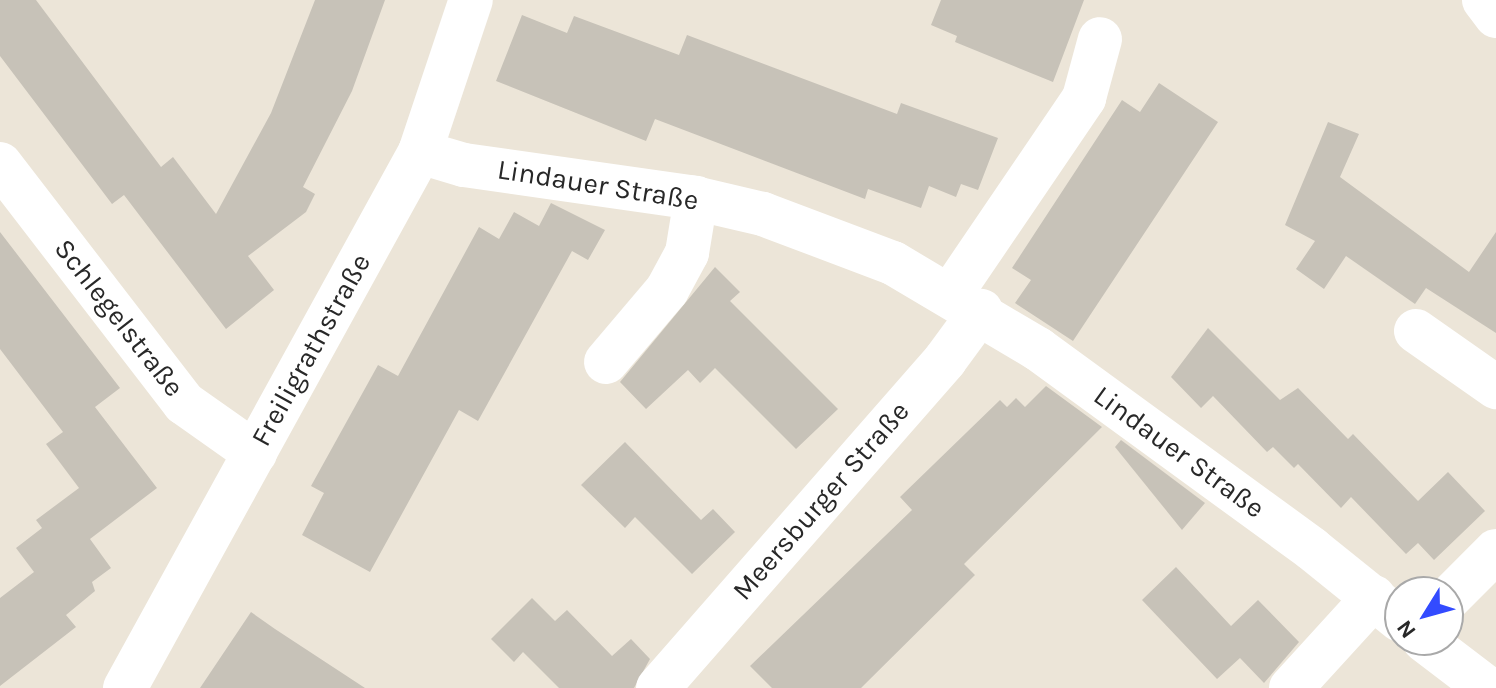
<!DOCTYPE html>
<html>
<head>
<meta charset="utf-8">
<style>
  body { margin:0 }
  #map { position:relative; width:1496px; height:688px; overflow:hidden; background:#ece5d8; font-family:Karla,sans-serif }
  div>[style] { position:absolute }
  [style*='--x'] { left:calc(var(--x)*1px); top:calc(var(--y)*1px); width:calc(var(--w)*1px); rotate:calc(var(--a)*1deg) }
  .building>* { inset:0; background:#c7c2b8 }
  .minor>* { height:44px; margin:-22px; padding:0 22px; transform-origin:22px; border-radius:22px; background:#fff }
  span { translate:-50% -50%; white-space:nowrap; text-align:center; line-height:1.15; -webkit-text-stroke:6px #fff; paint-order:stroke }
  .street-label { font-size:28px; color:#282828 }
  .north { position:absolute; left:1384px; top:576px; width:80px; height:80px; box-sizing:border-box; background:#fff; border:2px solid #a9a9a9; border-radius:50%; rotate:233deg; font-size:22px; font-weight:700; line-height:32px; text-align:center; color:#282828 }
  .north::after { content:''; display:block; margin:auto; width:28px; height:36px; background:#334bff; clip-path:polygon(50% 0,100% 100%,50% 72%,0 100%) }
</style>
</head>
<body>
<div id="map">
  <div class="building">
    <i style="clip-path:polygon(0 0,36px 0,161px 167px,173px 157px,216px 214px,271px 113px,315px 0,385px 0,352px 91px,303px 187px,315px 194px,306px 212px,248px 256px,274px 290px,226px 329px,124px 195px,112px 204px,0 56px)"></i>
    <i style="clip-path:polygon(941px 0,1084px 0,1053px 82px,955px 42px,957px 36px,931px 25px)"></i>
    <i style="clip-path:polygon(522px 15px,567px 33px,574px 16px,679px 55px,687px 35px,897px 114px,901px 103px,998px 138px,978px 190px,961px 184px,956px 197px,929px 186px,921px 208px,868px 189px,865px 199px,655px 119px,646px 141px,496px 81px)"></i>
    <i style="clip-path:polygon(1159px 83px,1218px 122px,1073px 341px,1015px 303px,1031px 280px,1012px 268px,1122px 100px,1140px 112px)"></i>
    <i style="clip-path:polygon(1328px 122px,1359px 134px,1340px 177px,1469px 272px,1496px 232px,1496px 333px,1426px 288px,1415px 304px,1346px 256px,1324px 289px,1296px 269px,1315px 241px,1285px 225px)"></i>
    <i style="clip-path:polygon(551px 203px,605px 230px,588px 260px,572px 251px,478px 421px,459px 410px,370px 572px,302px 535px,324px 493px,311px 486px,378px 365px,398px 376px,479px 227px,499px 239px,514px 212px,539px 226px)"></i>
    <i style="clip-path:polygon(0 232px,120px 388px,95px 407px,157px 488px,90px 539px,111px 568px,92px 582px,95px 591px,66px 615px,76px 627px,0 686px,0 598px,34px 572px,16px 548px,42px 528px,36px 520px,79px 488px,46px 444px,63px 432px,0 349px)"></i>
    <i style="clip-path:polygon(715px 267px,740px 292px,730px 301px,838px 409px,796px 449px,715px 368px,700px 383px,688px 370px,646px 409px,620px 382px)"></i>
    <i style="clip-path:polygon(1208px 328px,1280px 400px,1298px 388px,1348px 439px,1353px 434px,1418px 501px,1448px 472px,1485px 511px,1434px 560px,1418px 543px,1406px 554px,1351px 497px,1341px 508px,1298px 464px,1294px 468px,1273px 447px,1267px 452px,1213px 396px,1201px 408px,1171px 377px)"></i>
    <i style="clip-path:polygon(1046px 386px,1102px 427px,964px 564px,975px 575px,861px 688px,772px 688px,750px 666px,912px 510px,900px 497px,1000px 400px,1007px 407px,1016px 398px,1025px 407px)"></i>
    <i style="clip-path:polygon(1121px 440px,1205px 503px,1182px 530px,1115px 447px)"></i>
    <i style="clip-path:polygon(625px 442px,701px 520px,713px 509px,735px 532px,692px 574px,635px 517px,625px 528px,581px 485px)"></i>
    <i style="clip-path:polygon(1176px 567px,1231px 626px,1258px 600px,1299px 642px,1264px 683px,1240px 658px,1217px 679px,1142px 600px)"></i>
    <i style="clip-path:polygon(532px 598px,555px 621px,567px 610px,612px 656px,631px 639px,650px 659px,634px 688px,559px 688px,523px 652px,514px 662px,491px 639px)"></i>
    <i style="clip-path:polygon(251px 612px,275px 629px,365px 688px,200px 688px)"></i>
  </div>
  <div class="minor">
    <i style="--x:1484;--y:0;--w:20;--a:53"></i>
    <i style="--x:420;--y:152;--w:46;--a:16.5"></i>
    <i style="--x:464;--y:165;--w:228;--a:8.1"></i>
    <i style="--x:690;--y:197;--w:75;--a:13.1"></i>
    <i style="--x:763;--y:214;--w:139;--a:20.7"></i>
    <i style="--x:893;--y:263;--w:169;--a:30.7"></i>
    <i style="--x:1038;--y:349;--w:339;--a:36.1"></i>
    <i style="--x:1312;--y:549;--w:113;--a:38.9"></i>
    <i style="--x:0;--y:164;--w:302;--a:52.4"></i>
    <i style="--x:184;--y:403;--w:87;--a:35.2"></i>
    <i style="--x:951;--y:294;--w:237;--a:-55.8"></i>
    <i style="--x:1084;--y:98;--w:61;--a:-74.8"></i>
    <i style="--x:1416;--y:331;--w:98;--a:35"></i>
    <i style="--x:606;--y:362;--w:94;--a:-49.7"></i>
    <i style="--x:667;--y:290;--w:42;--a:-61.6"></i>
    <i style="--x:687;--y:253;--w:56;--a:-80.7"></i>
    <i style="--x:1448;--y:599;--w:68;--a:-45"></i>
    <i style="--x:1424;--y:640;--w:79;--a:37.3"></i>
    <i style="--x:125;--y:688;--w:612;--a:-61.17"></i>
    <i style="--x:420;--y:152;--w:160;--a:-71.5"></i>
    <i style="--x:658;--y:688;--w:436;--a:-48.8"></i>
    <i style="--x:945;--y:360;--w:61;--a:-53.7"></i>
    <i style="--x:1291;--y:688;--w:123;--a:-47.6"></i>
  </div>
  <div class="street-label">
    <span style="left:598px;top:185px;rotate:9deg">Lindauer Straße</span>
    <span style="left:119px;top:318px;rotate:52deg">Schlegelstraße</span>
    <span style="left:311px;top:350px;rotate:-61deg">Freiligrathstraße</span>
    <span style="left:1179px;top:452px;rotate:36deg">Lindauer Straße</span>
    <span style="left:821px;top:501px;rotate:-49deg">Meersburger Straße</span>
  </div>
  <div class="north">N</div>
</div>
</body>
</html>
